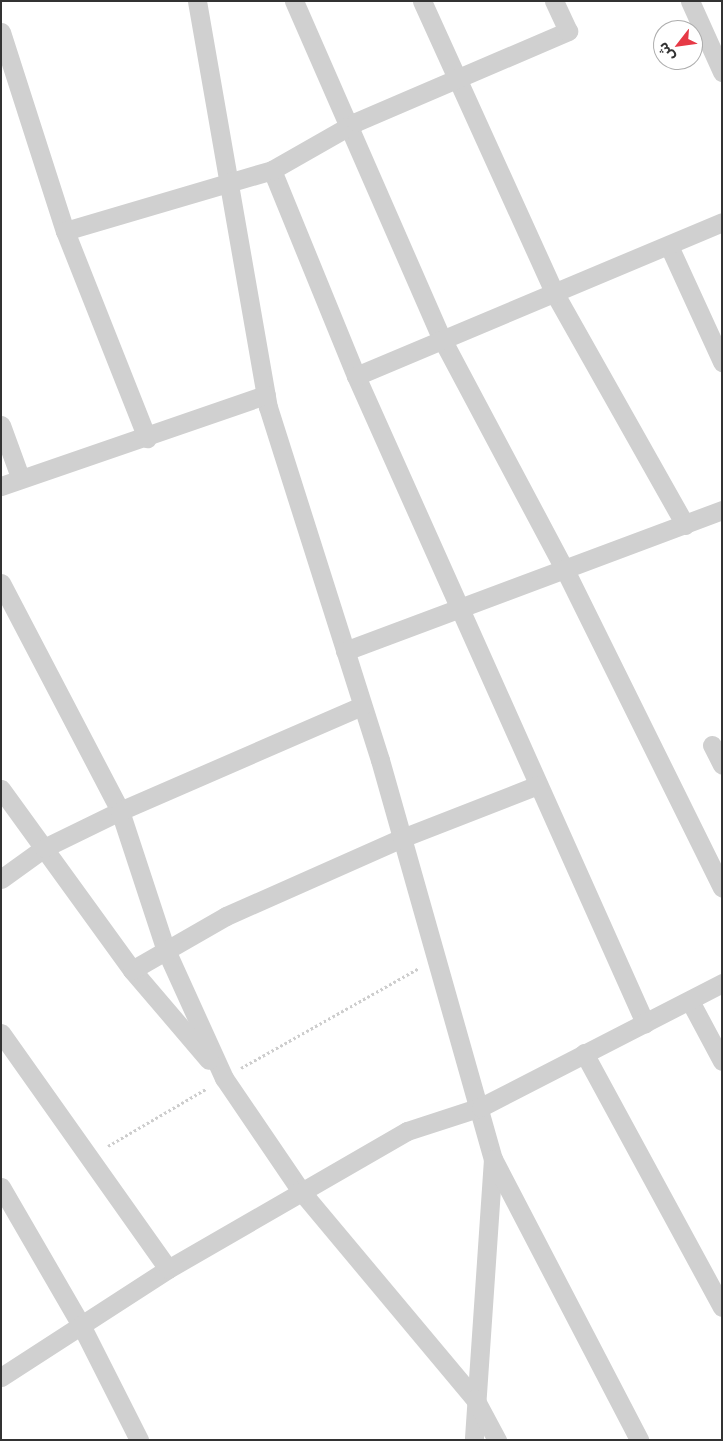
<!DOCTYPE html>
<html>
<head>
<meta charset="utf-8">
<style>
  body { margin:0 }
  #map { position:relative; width:723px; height:1441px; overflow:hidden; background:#fff; font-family:Poppins,"Noto Sans Arabic",sans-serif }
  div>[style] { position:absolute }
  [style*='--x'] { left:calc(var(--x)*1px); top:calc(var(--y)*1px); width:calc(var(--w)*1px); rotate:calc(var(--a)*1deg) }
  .path>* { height:3px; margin-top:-1.5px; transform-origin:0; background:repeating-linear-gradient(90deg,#cdcdcd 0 2.5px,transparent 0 5px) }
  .minor>* { height:19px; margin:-9.5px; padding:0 9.5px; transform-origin:9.5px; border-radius:9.5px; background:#d0d0d0 }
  span { translate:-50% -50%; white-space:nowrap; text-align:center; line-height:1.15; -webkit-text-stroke:5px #fff; paint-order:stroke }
  .frame { position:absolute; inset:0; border:2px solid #333; pointer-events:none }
  .north { position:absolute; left:653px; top:20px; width:50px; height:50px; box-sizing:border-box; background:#fff; border:1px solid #adadad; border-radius:50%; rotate:240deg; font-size:14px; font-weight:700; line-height:20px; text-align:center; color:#333 }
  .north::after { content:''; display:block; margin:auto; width:18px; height:22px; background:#e63946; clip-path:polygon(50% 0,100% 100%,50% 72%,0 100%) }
</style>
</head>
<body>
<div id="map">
  <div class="path">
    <i style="--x:241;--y:1068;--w:204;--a:-29.3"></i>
    <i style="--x:108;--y:1146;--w:113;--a:-30.2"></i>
  </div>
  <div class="minor">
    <i style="--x:197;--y:1;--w:412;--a:80.1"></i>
    <i style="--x:268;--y:407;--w:370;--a:72.4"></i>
    <i style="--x:380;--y:760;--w:415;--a:74.2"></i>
    <i style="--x:493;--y:1159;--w:282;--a:93.9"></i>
    <i style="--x:294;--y:1;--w:369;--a:66.4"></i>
    <i style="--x:442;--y:339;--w:264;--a:62"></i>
    <i style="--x:566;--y:572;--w:352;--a:63.7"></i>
    <i style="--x:422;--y:1;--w:322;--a:65.6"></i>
    <i style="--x:555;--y:294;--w:265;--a:60.6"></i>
    <i style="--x:690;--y:1;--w:78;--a:65.7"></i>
    <i style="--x:1;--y:32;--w:209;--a:72.2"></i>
    <i style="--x:65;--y:231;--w:223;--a:68.4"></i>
    <i style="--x:272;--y:170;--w:222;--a:67.8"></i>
    <i style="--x:356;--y:376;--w:709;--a:65.93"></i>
    <i style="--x:65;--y:231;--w:216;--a:-16.4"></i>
    <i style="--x:272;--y:170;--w:97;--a:-29.7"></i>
    <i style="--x:356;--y:122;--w:231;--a:-23.2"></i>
    <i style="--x:568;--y:31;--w:33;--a:-115"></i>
    <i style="--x:669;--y:246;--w:128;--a:65.4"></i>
    <i style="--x:356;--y:376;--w:397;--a:-22.8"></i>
    <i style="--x:1;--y:425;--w:55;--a:69.9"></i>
    <i style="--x:1;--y:486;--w:280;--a:-19"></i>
    <i style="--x:1;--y:583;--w:257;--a:62.4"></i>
    <i style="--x:120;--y:811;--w:144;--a:71.8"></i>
    <i style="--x:165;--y:948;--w:143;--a:65.6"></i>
    <i style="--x:224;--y:1078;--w:135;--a:55.8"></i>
    <i style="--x:300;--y:1190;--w:273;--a:50.1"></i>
    <i style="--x:475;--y:1399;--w:47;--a:61.8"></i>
    <i style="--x:345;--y:651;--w:403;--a:-20.5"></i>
    <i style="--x:712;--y:745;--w:22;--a:63"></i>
    <i style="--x:1;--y:789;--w:223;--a:54.1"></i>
    <i style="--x:132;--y:970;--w:118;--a:49.5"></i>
    <i style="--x:1;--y:879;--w:53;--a:-35.8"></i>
    <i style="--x:44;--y:848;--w:85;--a:-26"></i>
    <i style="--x:120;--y:811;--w:264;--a:-23.5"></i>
    <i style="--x:132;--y:970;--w:108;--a:-29.9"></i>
    <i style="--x:226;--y:916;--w:193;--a:-23.9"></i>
    <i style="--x:402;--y:838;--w:146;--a:-21.3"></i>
    <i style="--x:690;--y:1001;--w:68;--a:61.9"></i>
    <i style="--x:1;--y:1033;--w:289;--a:54.7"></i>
    <i style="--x:584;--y:1053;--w:289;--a:61.5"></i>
    <i style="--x:493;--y:1159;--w:317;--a:62.5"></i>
    <i style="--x:1;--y:1187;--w:160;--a:59.9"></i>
    <i style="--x:81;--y:1325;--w:129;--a:63.2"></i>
    <i style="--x:1;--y:1377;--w:199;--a:-32.9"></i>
    <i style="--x:168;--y:1269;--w:276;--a:-30"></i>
    <i style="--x:407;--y:1131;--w:78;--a:-18"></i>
    <i style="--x:481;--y:1107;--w:271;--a:-27.2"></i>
  </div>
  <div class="frame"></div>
  <div class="north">ش</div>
</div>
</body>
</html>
